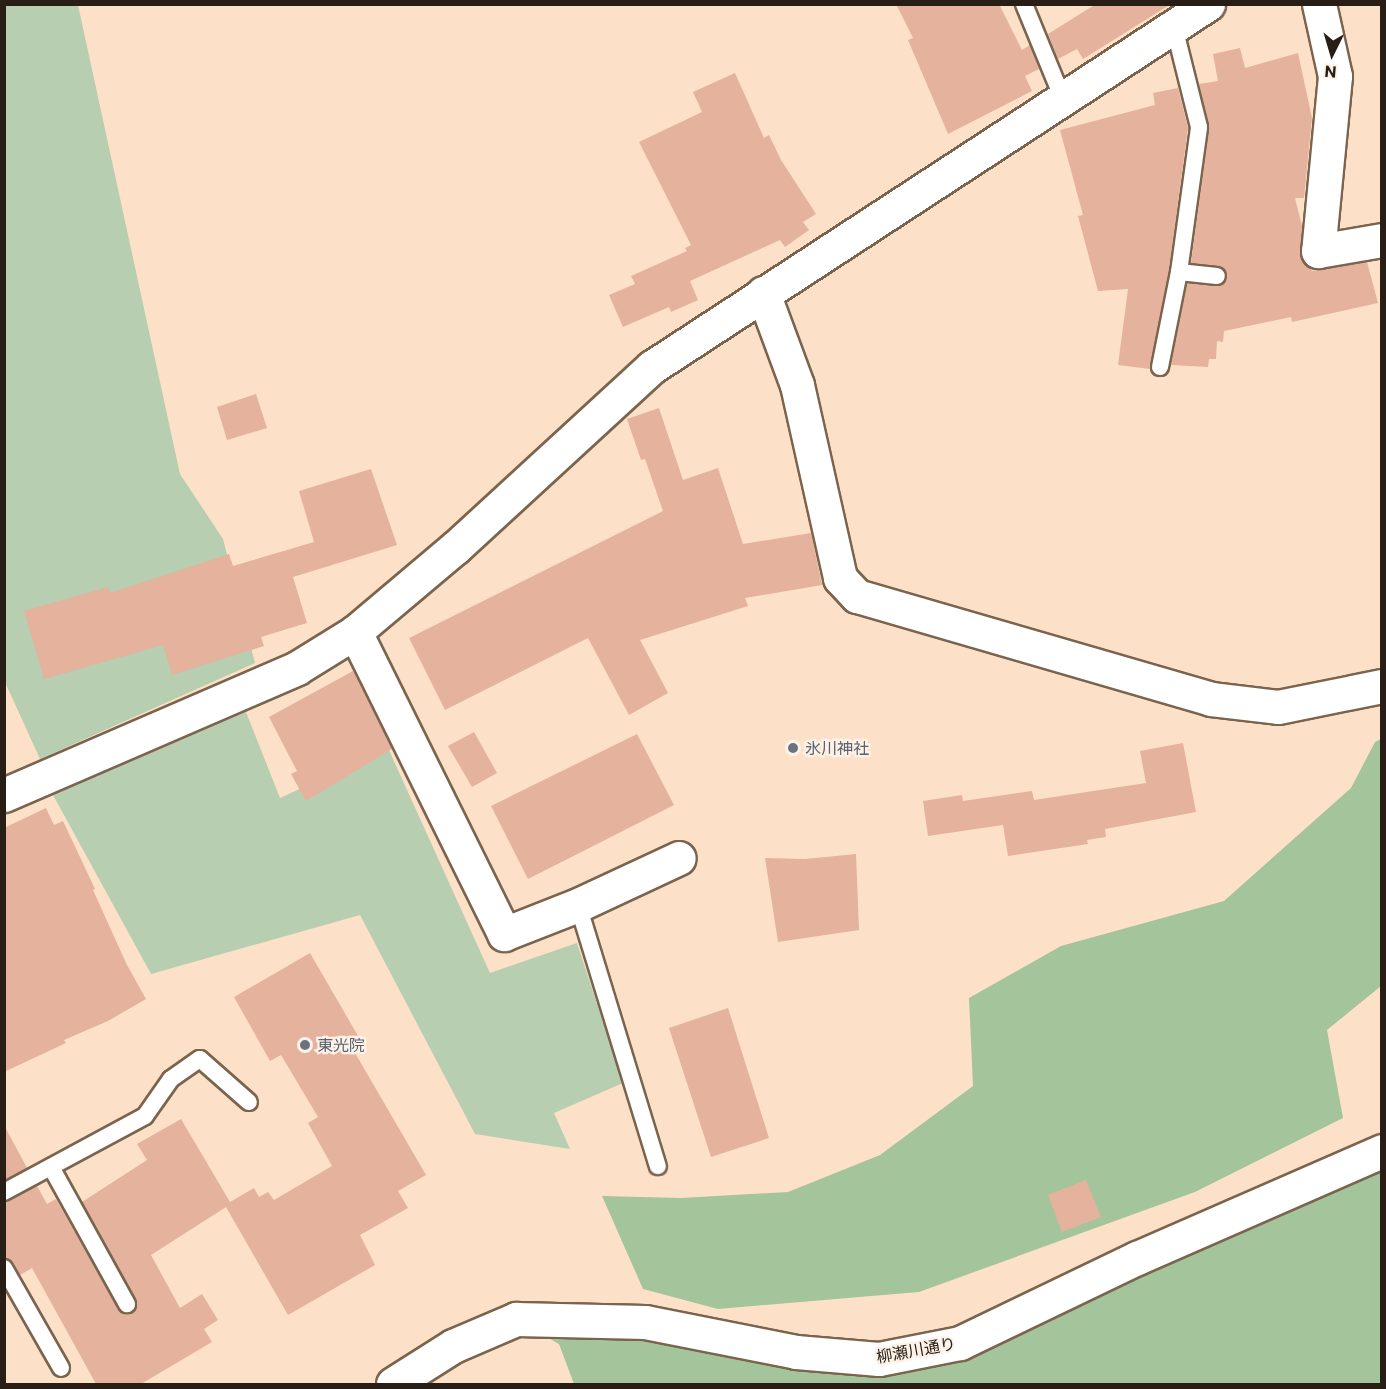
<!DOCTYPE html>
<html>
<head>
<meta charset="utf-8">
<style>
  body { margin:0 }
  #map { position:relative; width:1386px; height:1389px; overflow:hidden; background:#fce1c8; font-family:Commissioner,"Noto Sans JP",sans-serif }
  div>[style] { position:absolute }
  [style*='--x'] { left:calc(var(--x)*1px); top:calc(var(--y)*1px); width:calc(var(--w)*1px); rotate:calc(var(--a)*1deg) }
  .green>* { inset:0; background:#b7ceb0 }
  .forest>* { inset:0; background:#a4c49b }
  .building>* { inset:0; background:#e4b29d }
  .roads { filter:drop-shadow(2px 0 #7b644e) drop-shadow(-2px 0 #7b644e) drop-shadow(0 2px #7b644e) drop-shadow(0 -2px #7b644e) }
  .service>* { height:16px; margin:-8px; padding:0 8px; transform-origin:8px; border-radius:8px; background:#fff }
  .minor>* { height:33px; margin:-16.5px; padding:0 16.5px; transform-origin:16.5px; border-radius:16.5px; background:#fff }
  .tertiary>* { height:33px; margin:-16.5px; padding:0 16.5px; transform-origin:16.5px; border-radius:16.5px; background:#fff }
  .dots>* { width:16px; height:16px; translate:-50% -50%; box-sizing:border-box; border:3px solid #fdf2e8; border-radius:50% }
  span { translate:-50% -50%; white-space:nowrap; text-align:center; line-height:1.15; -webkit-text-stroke:4.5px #fdf2e8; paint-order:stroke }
  .worship-label { font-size:16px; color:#5b616d }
  .left { translate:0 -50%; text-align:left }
  .street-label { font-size:16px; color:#281e15 }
  .frame { position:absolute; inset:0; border:6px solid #281e15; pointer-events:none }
  .north { position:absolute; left:1302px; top:24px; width:60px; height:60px; -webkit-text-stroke:4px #fdf2e8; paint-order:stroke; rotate:185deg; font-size:16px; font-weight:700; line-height:24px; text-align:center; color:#281e15 }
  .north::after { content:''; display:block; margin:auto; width:21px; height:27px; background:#281e15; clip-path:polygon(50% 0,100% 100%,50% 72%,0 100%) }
</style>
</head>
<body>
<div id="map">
  <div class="green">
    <i style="clip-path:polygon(4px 5px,78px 5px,180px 474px,223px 539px,255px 663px,40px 759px,4px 680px)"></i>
    <i style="clip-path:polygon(246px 712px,280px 798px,388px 748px,490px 973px,577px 943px,623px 1083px,554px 1113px,570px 1149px,475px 1134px,360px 915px,151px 974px,53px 795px)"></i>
  </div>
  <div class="forest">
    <i style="clip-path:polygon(1381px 739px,1381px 986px,1327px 1030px,1343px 1118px,1195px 1192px,919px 1292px,718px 1309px,643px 1289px,602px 1196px,681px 1198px,788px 1192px,880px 1155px,973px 1086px,969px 998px,1061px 946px,1224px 901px,1351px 788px,1375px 742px)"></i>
    <i style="clip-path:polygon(1381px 1151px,1381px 1384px,574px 1384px,559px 1344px,516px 1319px,879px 1359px)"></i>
  </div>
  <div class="building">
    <i style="clip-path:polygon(896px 4px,999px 4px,1022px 50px,1030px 45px,1039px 69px,1025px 76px,1032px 91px,948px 134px,908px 40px,913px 38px)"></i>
    <i style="clip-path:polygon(1096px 4px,1171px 4px,1083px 59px,1077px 49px,1058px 59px,1048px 34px)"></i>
    <i style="clip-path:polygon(1240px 48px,1245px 68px,1298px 53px,1312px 118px,1304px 198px,1295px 198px,1302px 226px,1300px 257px,1312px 271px,1367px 262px,1378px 303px,1292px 322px,1291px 317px,1224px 331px,1223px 342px,1217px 341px,1216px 359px,1209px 359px,1208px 367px,1171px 365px,1187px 283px,1216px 286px,1225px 283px,1227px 278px,1223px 267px,1191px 263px,1209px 128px,1199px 84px,1218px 81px,1213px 54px)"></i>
    <i style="clip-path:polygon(735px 73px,764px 138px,769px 135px,781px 160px,816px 214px,803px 222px,809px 230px,785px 247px,780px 240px,690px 281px,698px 300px,671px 312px,669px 307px,623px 327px,609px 295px,635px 284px,631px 276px,687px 251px,685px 248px,691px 245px,639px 142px,702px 112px,693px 92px)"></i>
    <i style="clip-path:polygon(1178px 88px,1188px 128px,1169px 270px,1150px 369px,1118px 365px,1128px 289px,1098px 291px,1078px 216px,1083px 215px,1060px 130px,1155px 105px,1153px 93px)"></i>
    <i style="clip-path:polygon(256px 394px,267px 428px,227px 440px,217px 407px)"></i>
    <i style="clip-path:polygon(659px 408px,683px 480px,718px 468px,743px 544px,811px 533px,822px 585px,745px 598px,748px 606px,640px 640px,668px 693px,629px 715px,588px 638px,445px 710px,409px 638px,663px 511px,645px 459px,641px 460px,627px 419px)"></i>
    <i style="clip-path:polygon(371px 469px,397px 545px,293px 577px,307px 623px,261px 637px,264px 646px,172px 675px,163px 645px,44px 679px,24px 611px,108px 587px,110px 593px,229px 554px,233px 566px,314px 542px,299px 491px)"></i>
    <i style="clip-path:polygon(353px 671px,392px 749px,306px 801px,291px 774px,297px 771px,269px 717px)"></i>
    <i style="clip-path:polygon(474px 732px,497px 773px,472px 787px,448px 746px)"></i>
    <i style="clip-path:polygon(637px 734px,674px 805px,528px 879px,491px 806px)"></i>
    <i style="clip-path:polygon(1183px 743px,1196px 812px,1105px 829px,1106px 837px,1087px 840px,1088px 844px,1008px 856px,1003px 825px,928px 836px,923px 801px,962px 795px,963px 801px,1032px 791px,1034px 800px,1146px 783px,1140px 751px)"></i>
    <i style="clip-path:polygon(46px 808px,54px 825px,63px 821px,95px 889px,93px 890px,127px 965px,146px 999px,108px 1021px,64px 1040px,66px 1043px,4px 1072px,4px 828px)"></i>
    <i style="clip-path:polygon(856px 854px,859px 930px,778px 942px,765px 858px,805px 859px)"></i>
    <i style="clip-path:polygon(310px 953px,361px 1041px,351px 1046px,426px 1175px,398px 1191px,408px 1208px,360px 1235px,375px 1265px,288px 1315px,226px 1207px,151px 1255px,180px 1308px,202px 1294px,218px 1320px,204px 1329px,212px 1342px,141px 1384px,96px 1384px,32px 1268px,20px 1275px,13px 1262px,4px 1258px,4px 1202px,37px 1186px,47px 1204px,56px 1199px,118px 1309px,127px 1314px,136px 1309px,136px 1299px,82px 1202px,147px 1160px,137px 1144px,181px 1119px,230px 1202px,254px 1188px,259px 1197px,268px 1192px,274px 1200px,332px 1166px,308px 1123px,318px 1117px,281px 1055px,270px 1061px,234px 997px)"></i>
    <i style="clip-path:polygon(728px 1008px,769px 1138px,711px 1157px,669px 1028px)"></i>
    <i style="clip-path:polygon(4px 1125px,27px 1168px,4px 1180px)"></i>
    <i style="clip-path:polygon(1086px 1180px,1101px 1217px,1062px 1232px,1048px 1195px)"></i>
  </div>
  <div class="roads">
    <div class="service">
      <i style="--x:1024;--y:4;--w:103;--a:67.7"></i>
      <i style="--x:1179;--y:272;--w:38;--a:6"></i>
      <i style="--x:1160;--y:367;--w:97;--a:-78.7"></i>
      <i style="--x:1179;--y:272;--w:146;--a:-82.1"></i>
      <i style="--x:1199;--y:127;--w:103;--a:-104"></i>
      <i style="--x:578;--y:905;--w:273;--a:73"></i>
      <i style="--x:51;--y:1167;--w:157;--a:61"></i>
      <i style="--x:4;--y:1192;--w:160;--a:-28.3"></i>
      <i style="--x:145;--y:1116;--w:45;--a:-54.9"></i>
      <i style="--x:171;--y:1079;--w:35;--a:-35"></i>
      <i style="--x:200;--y:1059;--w:65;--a:41.3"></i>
      <i style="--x:4;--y:1268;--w:115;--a:60.3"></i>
    </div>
    <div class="minor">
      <i style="--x:1319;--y:4;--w:74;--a:77.5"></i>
      <i style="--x:1335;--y:76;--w:176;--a:95.5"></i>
      <i style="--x:1318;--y:251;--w:65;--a:-9.8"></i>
      <i style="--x:763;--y:293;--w:98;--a:69.7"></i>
      <i style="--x:797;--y:385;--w:198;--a:77.4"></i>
      <i style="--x:840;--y:578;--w:25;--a:47"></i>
      <i style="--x:857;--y:596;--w:369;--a:16.2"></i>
      <i style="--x:1211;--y:699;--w:67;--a:6.8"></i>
      <i style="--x:1278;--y:707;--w:106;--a:-11.4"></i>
      <i style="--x:355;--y:632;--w:337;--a:63.7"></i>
      <i style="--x:504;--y:934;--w:79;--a:-21.4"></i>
      <i style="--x:578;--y:905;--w:111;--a:-25"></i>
      <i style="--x:1137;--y:1258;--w:267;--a:-23.6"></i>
    </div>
    <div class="tertiary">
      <i style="--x:4;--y:795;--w:319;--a:-23.4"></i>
      <i style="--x:297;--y:668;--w:68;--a:-31.8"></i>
      <i style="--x:355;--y:632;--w:132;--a:-40.1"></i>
      <i style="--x:456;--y:547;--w:266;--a:-42.6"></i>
      <i style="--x:652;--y:367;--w:664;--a:-33.14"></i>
      <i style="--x:393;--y:1384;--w:71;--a:-32.3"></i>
      <i style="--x:453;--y:1346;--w:69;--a:-23.2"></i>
      <i style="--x:516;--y:1319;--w:129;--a:1.3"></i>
      <i style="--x:645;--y:1322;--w:154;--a:11.2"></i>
      <i style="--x:796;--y:1352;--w:83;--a:4.8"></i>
      <i style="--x:879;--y:1359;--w:83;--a:-11.2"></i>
      <i style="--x:960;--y:1343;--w:196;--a:-25.7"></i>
    </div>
  </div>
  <div class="dots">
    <i style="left:793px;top:748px;background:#6b7280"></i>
    <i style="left:305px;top:1045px;background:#6b7280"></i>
  </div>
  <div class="worship-label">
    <span class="left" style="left:805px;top:748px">氷川神社</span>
    <span class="left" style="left:317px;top:1045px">東光院</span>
  </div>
  <div class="street-label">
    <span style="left:916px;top:1350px;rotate:-10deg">柳瀬川通り</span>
  </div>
  <div class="frame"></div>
  <div class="north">N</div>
</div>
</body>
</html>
